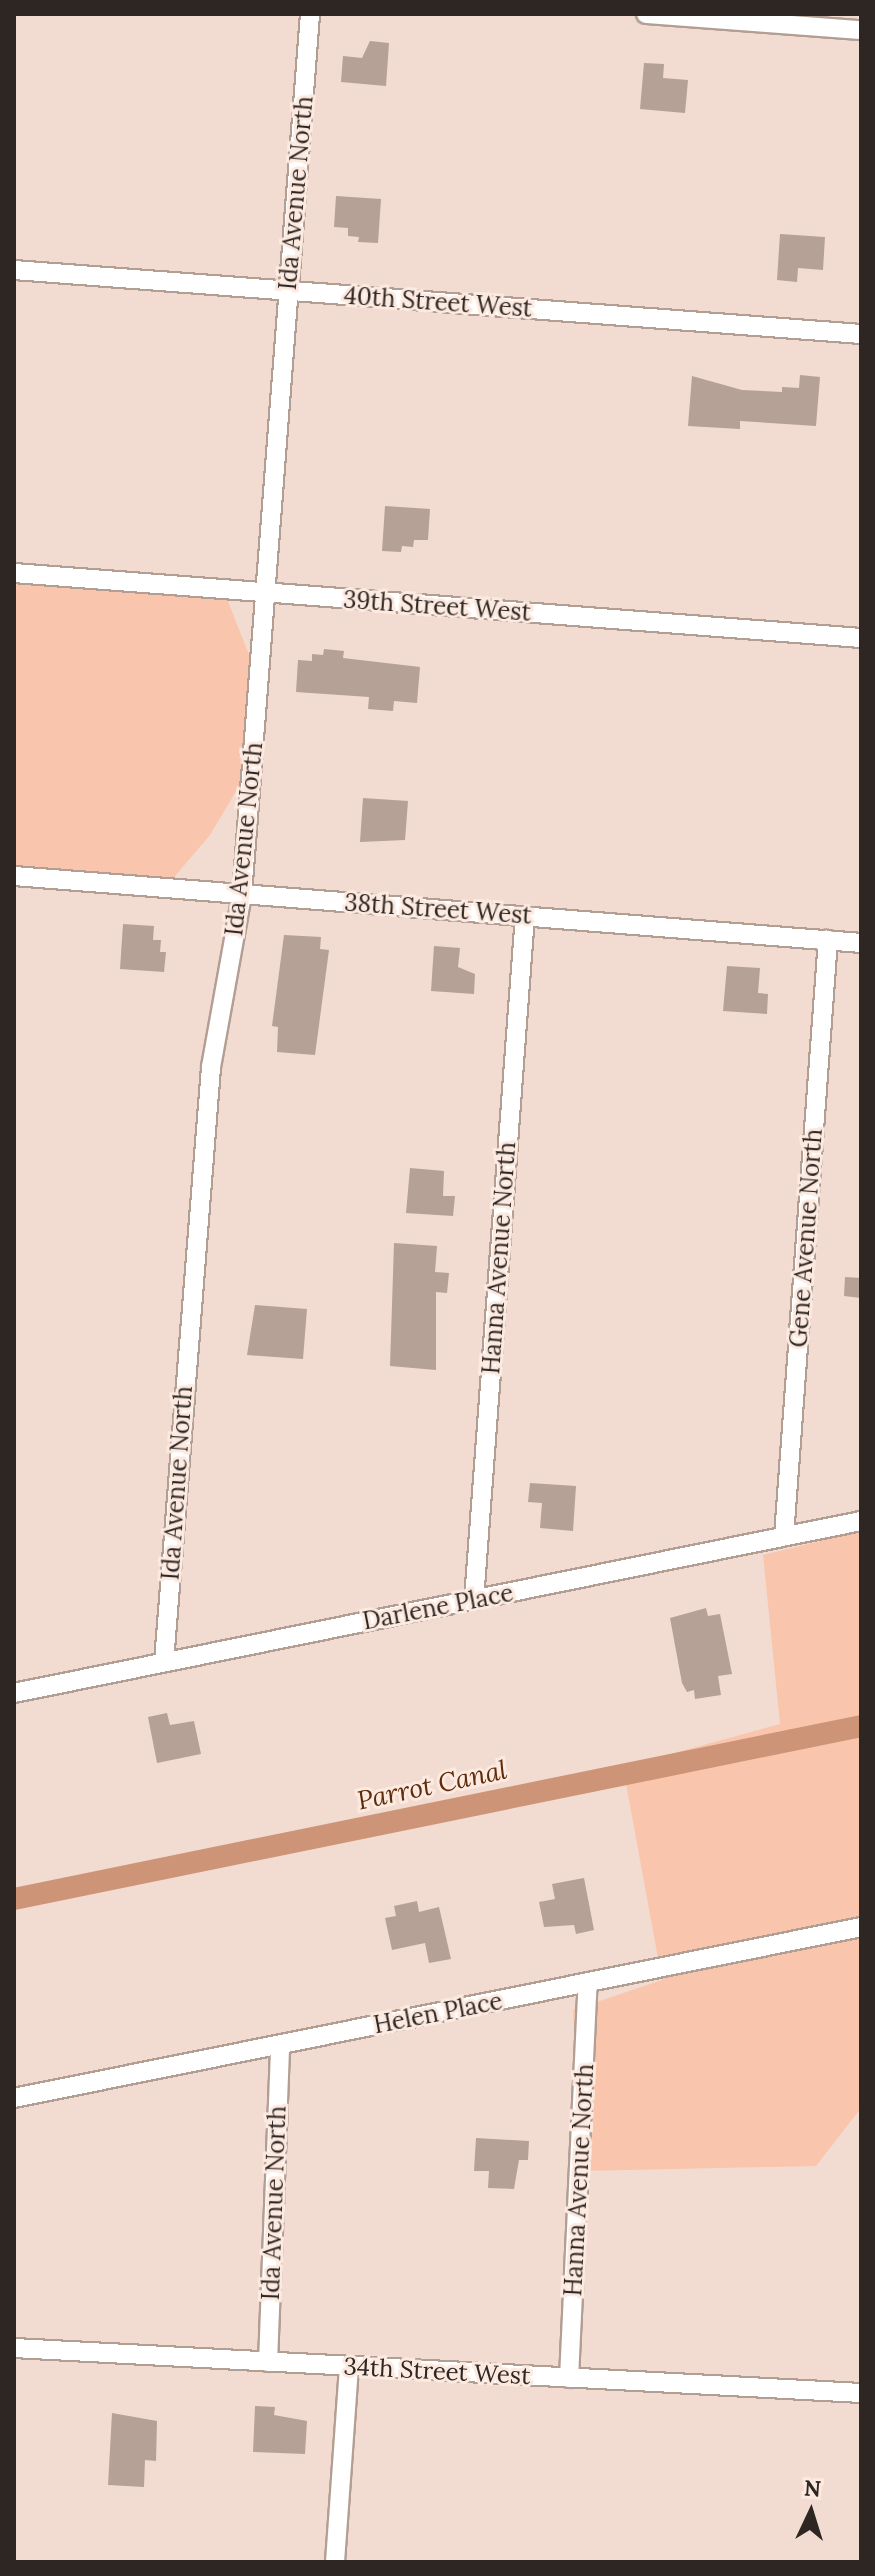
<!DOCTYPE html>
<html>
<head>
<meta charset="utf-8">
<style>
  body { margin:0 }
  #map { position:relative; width:875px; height:2576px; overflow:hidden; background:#f2dbd0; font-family:Lora,serif }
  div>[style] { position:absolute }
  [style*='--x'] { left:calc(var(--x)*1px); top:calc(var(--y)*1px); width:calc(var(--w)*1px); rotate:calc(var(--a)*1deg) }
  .green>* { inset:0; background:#f9c6ad }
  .canal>* { height:22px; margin:-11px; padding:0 11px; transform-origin:11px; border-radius:11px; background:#cd9477 }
  .building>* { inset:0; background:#b6a197 }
  .roads { filter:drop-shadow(2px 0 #b39e93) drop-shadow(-2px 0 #b39e93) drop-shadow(0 2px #b39e93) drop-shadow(0 -2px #b39e93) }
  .street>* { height:18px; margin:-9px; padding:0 9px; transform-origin:9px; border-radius:9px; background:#fff }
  span { translate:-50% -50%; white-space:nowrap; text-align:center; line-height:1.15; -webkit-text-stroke:6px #fceae1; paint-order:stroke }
  .street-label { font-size:24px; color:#2e2622 }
  .water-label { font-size:26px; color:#5f2b0a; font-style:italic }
  .frame { position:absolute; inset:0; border:16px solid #2e2622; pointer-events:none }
  .north { position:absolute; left:771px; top:2472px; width:80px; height:80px; -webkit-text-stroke:6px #fceae1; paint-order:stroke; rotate:4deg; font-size:22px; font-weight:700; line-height:32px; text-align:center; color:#2e2622 }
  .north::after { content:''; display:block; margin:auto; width:28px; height:36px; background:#2e2622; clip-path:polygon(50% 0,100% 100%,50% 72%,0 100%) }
</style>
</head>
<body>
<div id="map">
  <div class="green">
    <i style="clip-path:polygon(14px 566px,222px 586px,251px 660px,253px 739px,238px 788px,210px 835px,164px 889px,14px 874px)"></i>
    <i style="clip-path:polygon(861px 1531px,861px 2108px,816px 2166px,583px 2171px,573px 2010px,662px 1980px,623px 1767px,780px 1724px,763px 1555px)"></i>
  </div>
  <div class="canal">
    <i style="--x:14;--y:1899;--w:864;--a:-11.54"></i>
  </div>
  <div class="building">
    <i style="clip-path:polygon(370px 41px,389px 43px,386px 86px,341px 82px,343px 56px,362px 58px)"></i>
    <i style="clip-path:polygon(644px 63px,664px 64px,663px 78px,688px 80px,685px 113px,640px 109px)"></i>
    <i style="clip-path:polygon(336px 196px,381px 199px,378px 243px,358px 242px,359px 237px,348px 236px,348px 228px,334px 227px)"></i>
    <i style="clip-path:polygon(780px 234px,825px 237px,823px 270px,798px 268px,797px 282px,777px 280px)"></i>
    <i style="clip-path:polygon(800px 375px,820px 377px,816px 426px,740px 421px,740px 429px,688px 426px,692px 376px,742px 390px,782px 392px,782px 387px,799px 388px)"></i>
    <i style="clip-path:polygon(385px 506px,430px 509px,428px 540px,414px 540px,413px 547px,402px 546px,401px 552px,382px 551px)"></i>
    <i style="clip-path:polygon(324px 649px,344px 651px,343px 658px,420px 667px,417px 703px,394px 701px,393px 711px,368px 709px,369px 697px,296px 692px,298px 660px,312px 661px,312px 654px,323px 655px)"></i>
    <i style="clip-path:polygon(363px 798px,408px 801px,405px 840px,360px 842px)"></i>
    <i style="clip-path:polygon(123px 924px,154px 926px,153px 940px,161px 940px,160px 952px,166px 952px,164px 972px,120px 969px)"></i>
    <i style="clip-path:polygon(284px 935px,321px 937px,320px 949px,329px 950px,315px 1055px,277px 1052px,278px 1027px,272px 1026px)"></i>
    <i style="clip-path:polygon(434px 946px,460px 948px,458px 967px,475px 974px,474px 994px,431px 991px)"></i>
    <i style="clip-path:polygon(727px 966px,760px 968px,758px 993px,768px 994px,767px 1014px,723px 1011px)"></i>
    <i style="clip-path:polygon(410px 1168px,444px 1171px,443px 1196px,455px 1196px,453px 1216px,406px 1213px)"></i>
    <i style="clip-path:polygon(394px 1243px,437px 1246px,435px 1272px,449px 1273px,447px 1293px,436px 1292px,436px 1370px,390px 1366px)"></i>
    <i style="clip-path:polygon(845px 1277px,861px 1278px,861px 1298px,844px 1296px)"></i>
    <i style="clip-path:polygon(255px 1305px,307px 1309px,303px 1359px,247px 1355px)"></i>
    <i style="clip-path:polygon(530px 1483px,576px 1486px,573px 1531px,540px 1528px,542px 1503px,528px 1502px)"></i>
    <i style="clip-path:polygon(706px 1608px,708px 1616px,720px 1614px,732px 1674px,718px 1676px,721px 1695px,695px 1699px,694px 1690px,687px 1692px,682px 1683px,670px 1618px)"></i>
    <i style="clip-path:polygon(167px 1713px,170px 1725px,194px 1721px,201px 1754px,157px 1763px,148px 1717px)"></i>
    <i style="clip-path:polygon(584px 1878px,594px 1930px,576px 1934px,574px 1925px,544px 1927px,539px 1902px,555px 1899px,552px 1884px)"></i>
    <i style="clip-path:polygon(417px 1901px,419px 1912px,439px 1907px,451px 1959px,429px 1963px,425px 1943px,392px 1950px,385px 1918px,396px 1916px,394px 1906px)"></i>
    <i style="clip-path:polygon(476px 2138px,529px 2141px,528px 2160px,519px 2160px,514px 2189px,488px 2188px,489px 2171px,474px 2171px)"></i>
    <i style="clip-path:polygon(255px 2406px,275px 2407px,274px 2415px,307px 2421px,305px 2454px,253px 2452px)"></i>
    <i style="clip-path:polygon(112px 2413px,157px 2421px,156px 2461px,145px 2460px,144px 2487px,108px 2485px)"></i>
  </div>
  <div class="roads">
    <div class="street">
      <i style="--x:646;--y:14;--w:216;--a:4.3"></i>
      <i style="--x:14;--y:270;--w:849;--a:4.32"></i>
      <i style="--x:14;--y:573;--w:849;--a:4.39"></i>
      <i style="--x:14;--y:876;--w:850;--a:4.52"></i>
      <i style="--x:784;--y:1536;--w:598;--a:-85.78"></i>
      <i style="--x:474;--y:1600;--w:686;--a:-85.74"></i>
      <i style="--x:164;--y:1662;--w:597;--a:-85.48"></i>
      <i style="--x:211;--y:1067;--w:176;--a:-79.8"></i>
      <i style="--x:242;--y:894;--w:883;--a:-85.58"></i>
      <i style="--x:14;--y:1693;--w:864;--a:-11.48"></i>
      <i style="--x:14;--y:2098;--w:864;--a:-11.41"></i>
      <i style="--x:14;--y:2348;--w:848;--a:3.04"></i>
      <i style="--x:268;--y:2362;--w:317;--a:-87.8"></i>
      <i style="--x:569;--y:2378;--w:396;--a:-87.3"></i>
      <i style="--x:335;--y:2562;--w:196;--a:-85.9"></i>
    </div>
  </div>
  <div class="street-label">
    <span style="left:296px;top:193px;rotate:-85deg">Ida Avenue North</span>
    <span style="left:438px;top:302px;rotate:4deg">40th Street West</span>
    <span style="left:437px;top:606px;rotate:4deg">39th Street West</span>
    <span style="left:244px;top:839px;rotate:-84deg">Ida Avenue North</span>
    <span style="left:438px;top:909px;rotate:4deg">38th Street West</span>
    <span style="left:806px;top:1238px;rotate:-86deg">Gene Avenue North</span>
    <span style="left:499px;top:1258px;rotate:-86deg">Hanna Avenue North</span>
    <span style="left:177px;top:1483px;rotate:-86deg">Ida Avenue North</span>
    <span style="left:438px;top:1607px;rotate:-11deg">Darlene Place</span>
    <span style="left:438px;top:2013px;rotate:-11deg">Helen Place</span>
    <span style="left:579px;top:2180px;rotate:-87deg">Hanna Avenue North</span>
    <span style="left:274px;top:2203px;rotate:-88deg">Ida Avenue North</span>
    <span style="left:437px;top:2371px;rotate:3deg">34th Street West</span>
  </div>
  <div class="water-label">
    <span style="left:432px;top:1785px;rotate:-12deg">Parrot Canal</span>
  </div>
  <div class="frame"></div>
  <div class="north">N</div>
</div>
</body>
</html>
